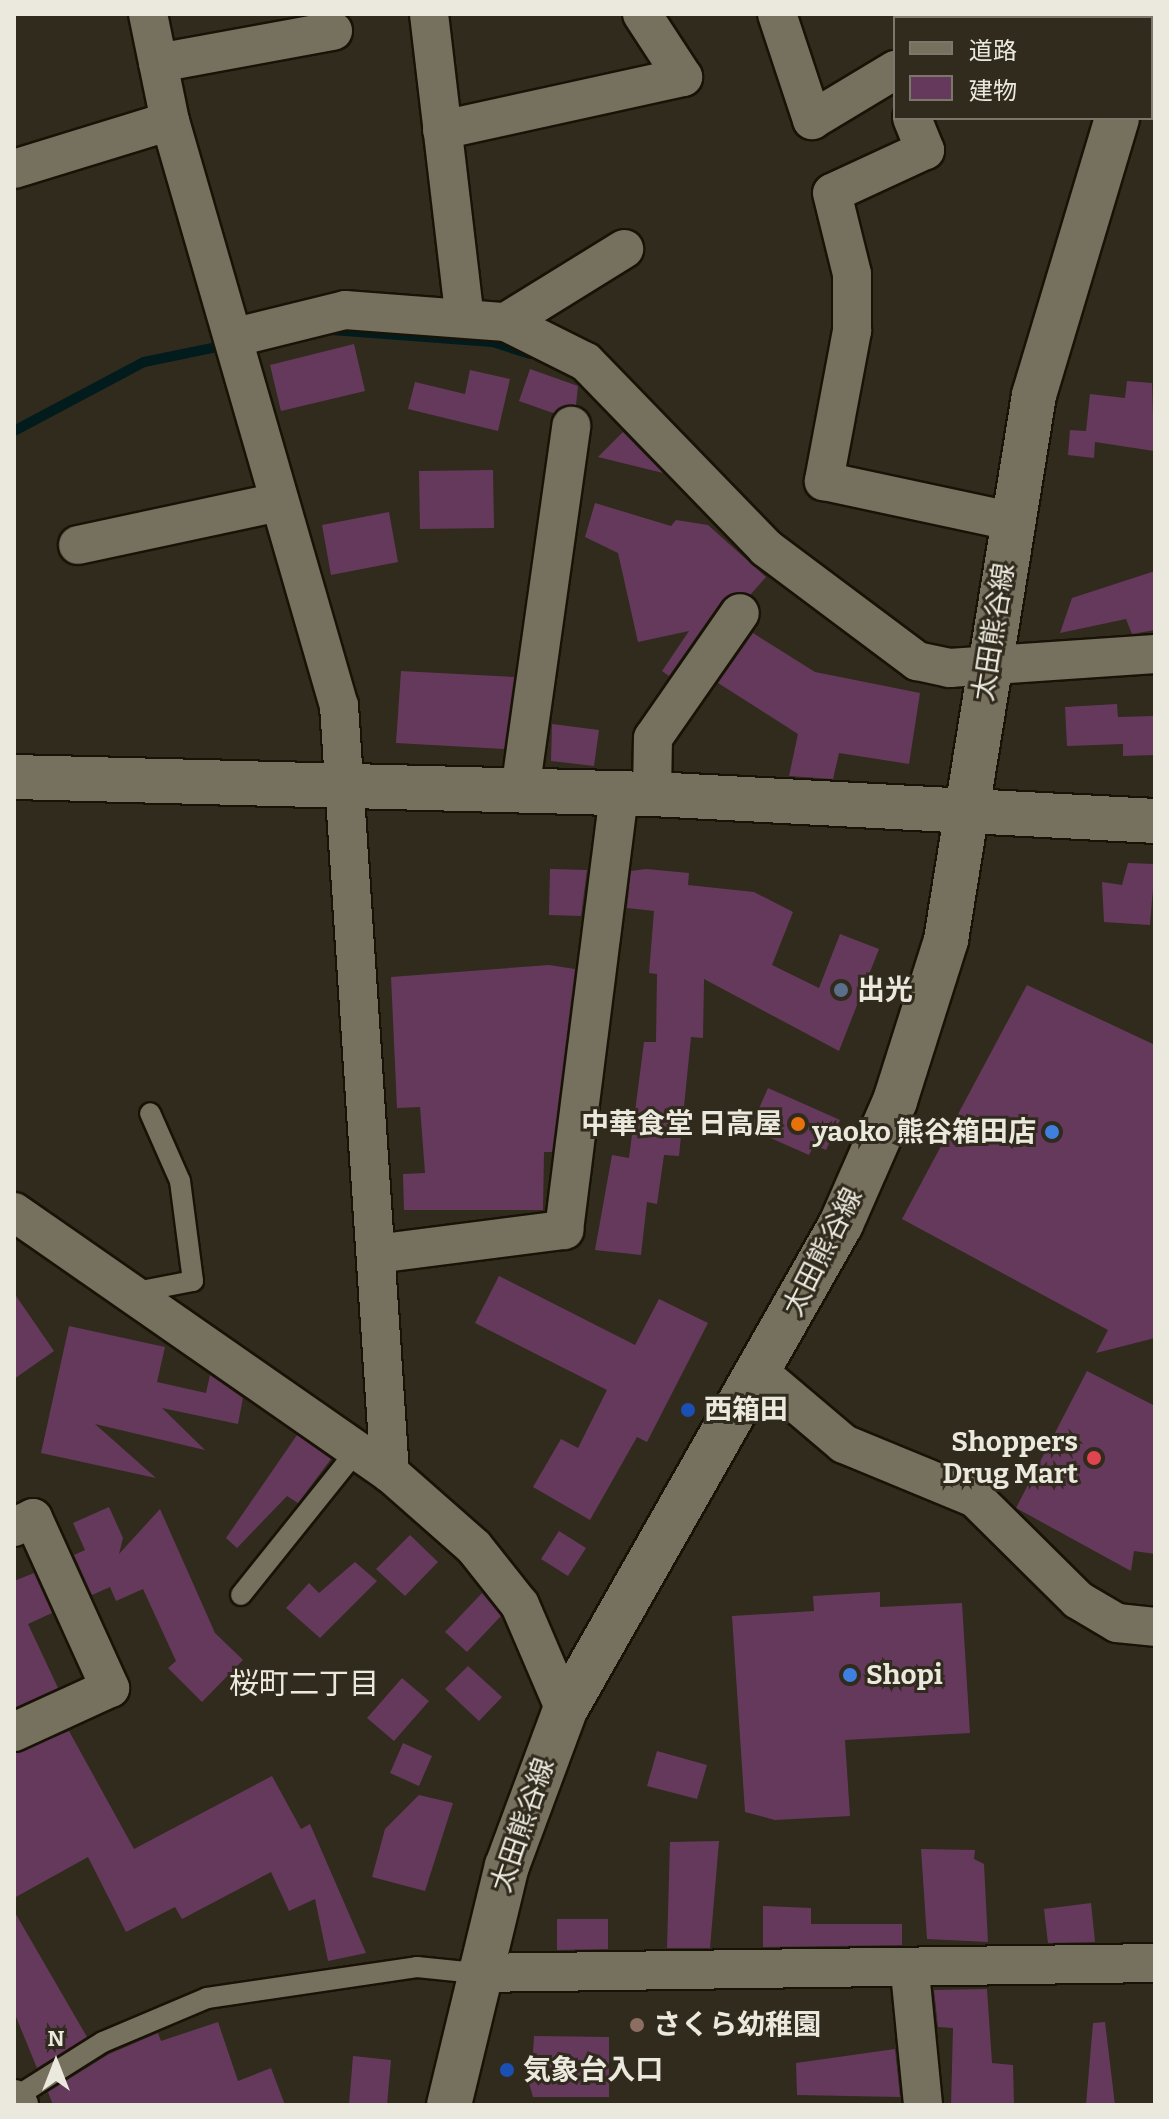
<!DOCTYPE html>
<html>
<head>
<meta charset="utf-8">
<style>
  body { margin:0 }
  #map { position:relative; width:1169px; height:2119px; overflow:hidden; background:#302b1c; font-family:Bitter,"Noto Sans JP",serif }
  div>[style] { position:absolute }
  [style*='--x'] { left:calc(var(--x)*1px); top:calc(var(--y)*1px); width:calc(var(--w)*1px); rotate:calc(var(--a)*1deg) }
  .stream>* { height:10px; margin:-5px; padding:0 5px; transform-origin:5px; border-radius:5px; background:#021b1d }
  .building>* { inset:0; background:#65395c }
  .path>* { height:5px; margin-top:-2.5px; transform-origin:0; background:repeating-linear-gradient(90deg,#6f6b5d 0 4px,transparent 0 8px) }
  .roads { filter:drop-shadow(2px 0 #181306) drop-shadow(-2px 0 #181306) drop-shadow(0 2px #181306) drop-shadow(0 -2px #181306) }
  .lane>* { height:20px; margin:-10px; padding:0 10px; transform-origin:10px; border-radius:10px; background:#76705f }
  .street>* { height:38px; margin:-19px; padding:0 19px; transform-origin:19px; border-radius:19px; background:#76705f }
  .secondary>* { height:44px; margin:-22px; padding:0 22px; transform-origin:22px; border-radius:22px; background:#76705f }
  .dots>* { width:22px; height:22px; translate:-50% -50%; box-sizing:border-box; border:4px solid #302b1c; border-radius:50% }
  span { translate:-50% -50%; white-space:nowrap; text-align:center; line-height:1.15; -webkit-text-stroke:6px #302b1c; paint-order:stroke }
  .street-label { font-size:28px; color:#ebe8de }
  .poi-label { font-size:28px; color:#ebe8de; font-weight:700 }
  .left { translate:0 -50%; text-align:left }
  .right { translate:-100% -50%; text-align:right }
  .neighbourhood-label { font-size:30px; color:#ebe8de }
  .frame { position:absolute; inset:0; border:16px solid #ebe8de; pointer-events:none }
  .legend { position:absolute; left:893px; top:16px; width:260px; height:104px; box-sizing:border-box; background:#302b1c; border:2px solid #7b776a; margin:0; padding:10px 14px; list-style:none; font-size:24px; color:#ebe8de }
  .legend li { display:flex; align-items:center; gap:16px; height:40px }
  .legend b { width:40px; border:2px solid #7b776a }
  .north { position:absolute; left:16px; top:2023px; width:80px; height:80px; -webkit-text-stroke:6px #302b1c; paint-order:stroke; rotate:0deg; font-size:22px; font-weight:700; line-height:32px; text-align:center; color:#ebe8de }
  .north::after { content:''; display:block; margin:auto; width:28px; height:36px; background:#ebe8de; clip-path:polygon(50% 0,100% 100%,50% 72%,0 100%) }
</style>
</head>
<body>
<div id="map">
  <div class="stream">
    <i style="--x:332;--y:330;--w:161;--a:4.3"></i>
    <i style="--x:493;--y:342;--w:39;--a:18"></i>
    <i style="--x:14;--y:431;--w:147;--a:-28"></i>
    <i style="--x:144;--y:362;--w:85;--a:-11.6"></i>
  </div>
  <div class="building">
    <i style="clip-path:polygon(354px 344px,365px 391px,281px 411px,270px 365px)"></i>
    <i style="clip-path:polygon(530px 369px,578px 386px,576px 405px,553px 413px,519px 401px)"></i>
    <i style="clip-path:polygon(470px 370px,510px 379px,498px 431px,408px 409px,415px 382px,465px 394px)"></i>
    <i style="clip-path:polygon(1127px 381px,1152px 383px,1154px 451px,1095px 442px,1094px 458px,1068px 455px,1070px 430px,1086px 431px,1090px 394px,1125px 398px)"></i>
    <i style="clip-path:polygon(623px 432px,663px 473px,598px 457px)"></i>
    <i style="clip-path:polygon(493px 470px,494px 528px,420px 529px,419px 471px)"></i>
    <i style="clip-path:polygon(595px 503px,671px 526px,676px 520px,708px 525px,766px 577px,751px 594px,722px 600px,669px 676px,662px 671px,689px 631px,638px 642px,618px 553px,585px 537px)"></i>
    <i style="clip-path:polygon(389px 512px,398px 562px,331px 575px,322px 525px)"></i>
    <i style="clip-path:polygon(1155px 571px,1155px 630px,1132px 634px,1126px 619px,1060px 633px,1072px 598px)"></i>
    <i style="clip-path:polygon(753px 633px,815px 672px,920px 693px,909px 764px,839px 753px,833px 779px,789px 776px,798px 734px,718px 683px)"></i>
    <i style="clip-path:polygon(401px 671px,514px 677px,504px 749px,396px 743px)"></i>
    <i style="clip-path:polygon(1117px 704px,1118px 717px,1155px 716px,1155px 755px,1123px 756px,1123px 744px,1067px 746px,1065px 707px)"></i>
    <i style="clip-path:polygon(552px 724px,599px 730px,594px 766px,551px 761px)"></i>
    <i style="clip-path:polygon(1128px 863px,1155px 864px,1150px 925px,1104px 922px,1102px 882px,1122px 885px)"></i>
    <i style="clip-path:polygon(550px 869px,587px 870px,581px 916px,549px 915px)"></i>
    <i style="clip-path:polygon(646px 869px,689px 873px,688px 885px,754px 892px,793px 912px,772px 965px,819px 988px,840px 934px,879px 949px,839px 1051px,704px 979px,703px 1038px,691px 1037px,679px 1156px,664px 1155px,657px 1204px,647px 1202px,641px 1255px,595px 1250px,612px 1155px,629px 1158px,644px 1042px,656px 1042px,657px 974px,649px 973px,654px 911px,627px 908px,631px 871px)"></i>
    <i style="clip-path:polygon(549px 965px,575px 969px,552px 1152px,544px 1152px,543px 1210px,404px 1210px,403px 1174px,425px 1173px,420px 1107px,397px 1108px,391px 977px)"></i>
    <i style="clip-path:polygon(1027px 985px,1155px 1045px,1155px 1338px,1096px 1353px,1108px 1330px,902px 1219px)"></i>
    <i style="clip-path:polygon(768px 1088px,840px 1120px,826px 1150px,814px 1145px,809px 1155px,750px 1129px)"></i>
    <i style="clip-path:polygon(499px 1276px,635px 1345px,659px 1299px,708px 1323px,647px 1442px,637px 1437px,590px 1520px,533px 1487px,561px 1439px,578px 1448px,607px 1390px,475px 1323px)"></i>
    <i style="clip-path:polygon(14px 1293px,54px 1351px,14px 1379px)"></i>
    <i style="clip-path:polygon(69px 1326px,165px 1347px,157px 1382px,206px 1393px,210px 1375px,243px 1398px,238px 1424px,162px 1408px,205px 1450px,95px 1424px,156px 1478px,41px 1453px)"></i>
    <i style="clip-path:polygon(1087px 1371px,1155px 1406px,1155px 1554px,1134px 1551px,1131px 1571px,1016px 1508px)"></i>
    <i style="clip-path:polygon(297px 1435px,331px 1459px,298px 1503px,287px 1496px,237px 1548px,226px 1538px)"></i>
    <i style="clip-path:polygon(109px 1507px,123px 1538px,119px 1554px,160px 1509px,215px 1633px,243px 1660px,202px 1702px,168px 1668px,176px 1661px,143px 1589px,116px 1601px,110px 1587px,92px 1595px,74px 1555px,85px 1550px,73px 1523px)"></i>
    <i style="clip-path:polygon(559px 1531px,586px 1548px,568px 1576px,541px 1559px)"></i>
    <i style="clip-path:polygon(410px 1535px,438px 1562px,405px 1596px,376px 1569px)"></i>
    <i style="clip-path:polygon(355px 1562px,377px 1581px,320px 1638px,286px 1608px,309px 1583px,319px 1593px)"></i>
    <i style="clip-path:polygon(34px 1573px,52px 1613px,28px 1624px,58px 1688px,14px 1708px,14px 1581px)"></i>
    <i style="clip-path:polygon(880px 1592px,880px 1607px,962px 1603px,970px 1733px,845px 1740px,850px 1816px,775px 1820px,745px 1812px,732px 1616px,814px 1611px,813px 1596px)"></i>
    <i style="clip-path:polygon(482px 1593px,501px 1616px,467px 1652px,445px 1632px)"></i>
    <i style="clip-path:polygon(468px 1666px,502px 1697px,479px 1721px,445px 1689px)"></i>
    <i style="clip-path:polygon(402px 1678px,429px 1701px,394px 1741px,367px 1718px)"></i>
    <i style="clip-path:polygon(69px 1731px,134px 1849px,272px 1776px,301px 1829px,310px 1824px,366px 1953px,328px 1961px,315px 1899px,289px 1911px,271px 1872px,182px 1919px,175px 1907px,126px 1932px,88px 1857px,14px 1898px,14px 1754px)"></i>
    <i style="clip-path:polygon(403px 1743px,432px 1756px,419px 1786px,390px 1773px)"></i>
    <i style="clip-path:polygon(657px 1751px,707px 1765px,697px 1799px,647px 1786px)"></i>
    <i style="clip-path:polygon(419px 1795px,453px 1803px,425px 1891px,372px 1877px,385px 1829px)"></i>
    <i style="clip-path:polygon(719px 1841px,710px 1948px,667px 1948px,670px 1842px)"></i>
    <i style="clip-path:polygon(921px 1849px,975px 1850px,974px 1859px,984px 1864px,988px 1942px,927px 1939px)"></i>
    <i style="clip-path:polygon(1091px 1903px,1095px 1942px,1048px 1943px,1044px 1909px)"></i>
    <i style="clip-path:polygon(763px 1906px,811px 1908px,811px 1924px,902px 1924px,902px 1945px,763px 1947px)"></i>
    <i style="clip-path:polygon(14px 1911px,87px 2037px,37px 2068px,14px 2012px)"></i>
    <i style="clip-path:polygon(557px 1919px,608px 1919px,608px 1949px,557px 1950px)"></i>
    <i style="clip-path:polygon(987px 1989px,992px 2063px,1013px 2065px,1014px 2105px,951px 2105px,953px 2028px,938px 2027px,934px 1990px)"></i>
    <i style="clip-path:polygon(218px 2022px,238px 2081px,271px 2068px,285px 2105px,53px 2105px,48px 2092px,109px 2054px,158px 2033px,161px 2041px)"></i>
    <i style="clip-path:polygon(1105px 2022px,1115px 2105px,1086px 2105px,1093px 2023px)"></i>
    <i style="clip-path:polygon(534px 2036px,609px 2037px,609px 2097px,533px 2097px,523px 2062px,533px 2053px)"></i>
    <i style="clip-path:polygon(895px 2049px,900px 2097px,797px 2095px,796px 2063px)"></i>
    <i style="clip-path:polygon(353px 2056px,391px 2060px,387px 2105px,349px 2105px)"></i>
  </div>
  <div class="path">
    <i style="--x:1151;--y:96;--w:11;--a:-68"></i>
  </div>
  <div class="roads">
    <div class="lane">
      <i style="--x:131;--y:1293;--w:63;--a:-11"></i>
      <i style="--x:193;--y:1281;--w:101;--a:-97.4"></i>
      <i style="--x:180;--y:1181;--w:74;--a:-113.8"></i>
      <i style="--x:241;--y:1595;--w:186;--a:-51.3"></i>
      <i style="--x:14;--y:2098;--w:105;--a:-32.2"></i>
      <i style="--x:103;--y:2042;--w:113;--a:-22.9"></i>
      <i style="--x:207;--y:1998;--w:212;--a:-8.4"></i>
      <i style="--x:417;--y:1967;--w:59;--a:5.8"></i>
    </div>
    <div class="street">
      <i style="--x:148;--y:14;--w:109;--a:78.4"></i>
      <i style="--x:170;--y:121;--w:609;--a:73.89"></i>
      <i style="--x:339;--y:706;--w:769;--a:86.2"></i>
      <i style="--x:429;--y:14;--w:302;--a:83.3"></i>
      <i style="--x:777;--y:14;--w:112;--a:71.7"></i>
      <i style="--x:812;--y:120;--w:97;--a:-31.1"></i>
      <i style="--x:945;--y:14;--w:4;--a:76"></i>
      <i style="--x:158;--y:63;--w:178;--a:-10.4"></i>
      <i style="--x:912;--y:118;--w:35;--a:68"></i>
      <i style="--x:925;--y:150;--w:102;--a:155.2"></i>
      <i style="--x:832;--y:193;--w:83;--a:76.1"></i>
      <i style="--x:852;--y:274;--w:57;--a:90"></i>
      <i style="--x:852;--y:331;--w:153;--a:100.6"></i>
      <i style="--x:824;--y:481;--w:191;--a:12.1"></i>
      <i style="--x:442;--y:130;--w:247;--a:-12.4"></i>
      <i style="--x:683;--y:77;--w:75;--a:-123.1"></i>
      <i style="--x:14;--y:169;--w:163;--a:-17.1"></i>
      <i style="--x:506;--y:322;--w:139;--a:-31.7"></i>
      <i style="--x:236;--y:337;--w:112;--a:-13.9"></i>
      <i style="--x:345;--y:310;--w:161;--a:4.3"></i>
      <i style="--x:506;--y:322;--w:89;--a:26.6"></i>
      <i style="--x:586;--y:362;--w:259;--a:45.9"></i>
      <i style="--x:766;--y:548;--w:189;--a:36.8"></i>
      <i style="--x:917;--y:661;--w:34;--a:12"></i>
      <i style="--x:950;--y:668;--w:205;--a:-3.9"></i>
      <i style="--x:78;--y:545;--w:206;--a:-12.1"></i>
      <i style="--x:520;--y:791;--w:369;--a:-82"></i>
      <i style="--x:652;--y:794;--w:56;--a:-89"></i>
      <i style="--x:653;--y:738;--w:152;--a:-55.2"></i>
      <i style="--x:14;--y:1212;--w:458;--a:34.8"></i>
      <i style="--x:390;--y:1473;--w:112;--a:41.4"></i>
      <i style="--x:474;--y:1547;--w:74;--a:51.6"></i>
      <i style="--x:520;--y:1605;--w:114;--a:66.8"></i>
      <i style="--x:376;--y:1254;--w:190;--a:-7.3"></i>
      <i style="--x:564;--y:1230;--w:440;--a:-82.8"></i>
      <i style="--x:759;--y:1372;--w:111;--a:40.3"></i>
      <i style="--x:844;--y:1444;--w:142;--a:22.4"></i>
      <i style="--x:975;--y:1498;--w:145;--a:44.7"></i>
      <i style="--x:1078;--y:1600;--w:45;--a:30.5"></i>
      <i style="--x:1117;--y:1623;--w:38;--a:6"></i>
      <i style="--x:14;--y:1527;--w:21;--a:-25"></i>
      <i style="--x:33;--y:1518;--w:187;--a:65.6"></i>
      <i style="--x:110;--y:1688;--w:106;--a:155.4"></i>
      <i style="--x:910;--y:1972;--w:134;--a:84.4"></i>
      <i style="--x:476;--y:1973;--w:679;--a:-0.84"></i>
      <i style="--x:14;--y:2099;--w:8;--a:50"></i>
    </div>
    <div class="secondary">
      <i style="--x:1151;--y:31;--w:11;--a:-68"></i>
      <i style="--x:14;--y:777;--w:638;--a:1.53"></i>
      <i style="--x:652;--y:794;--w:504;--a:3.07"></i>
      <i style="--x:449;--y:2105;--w:246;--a:-76.4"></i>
      <i style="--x:507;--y:1866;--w:166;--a:-69.6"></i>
      <i style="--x:565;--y:1710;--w:559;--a:-60.41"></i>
      <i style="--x:841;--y:1224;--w:134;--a:-66.3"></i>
      <i style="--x:895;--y:1101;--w:169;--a:-72.4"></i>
      <i style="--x:946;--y:940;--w:552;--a:-80.83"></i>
      <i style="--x:1034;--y:395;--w:289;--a:-73.3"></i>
    </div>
  </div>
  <div class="dots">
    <i style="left:841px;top:990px;background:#5c6f8a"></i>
    <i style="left:798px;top:1124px;background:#e8710a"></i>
    <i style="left:1052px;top:1132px;background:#3f7fe0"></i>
    <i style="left:688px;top:1410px;background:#1a4fb4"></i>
    <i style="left:1094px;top:1458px;background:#e0444e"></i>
    <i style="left:850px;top:1675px;background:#3f7fe0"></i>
    <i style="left:637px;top:2025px;background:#8d6e63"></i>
    <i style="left:507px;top:2070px;background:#1a4fb4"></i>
  </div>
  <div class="street-label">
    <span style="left:994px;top:632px;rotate:-81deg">太田熊谷線</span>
    <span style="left:823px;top:1252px;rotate:-63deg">太田熊谷線</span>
    <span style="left:523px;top:1825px;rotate:-71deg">太田熊谷線</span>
  </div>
  <div class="poi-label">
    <span class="left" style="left:857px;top:990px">出光</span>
    <span class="right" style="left:782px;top:1124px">中華食堂 日高屋</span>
    <span class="right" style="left:1036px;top:1132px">yaoko 熊谷箱田店</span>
    <span class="left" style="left:704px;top:1410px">西箱田</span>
    <span class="right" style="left:1078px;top:1458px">Shoppers<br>Drug Mart</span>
    <span class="left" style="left:866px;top:1675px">Shopi</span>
    <span class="left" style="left:653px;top:2025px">さくら幼稚園</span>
    <span class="left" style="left:523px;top:2070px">気象台入口</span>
  </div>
  <div class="neighbourhood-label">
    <span style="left:304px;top:1684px">桜町二丁目</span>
  </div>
  <div class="frame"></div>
  <ul class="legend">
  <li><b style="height:10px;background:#76705f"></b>道路</li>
  <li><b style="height:22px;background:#65395c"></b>建物</li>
  </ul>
  <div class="north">N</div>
</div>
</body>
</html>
